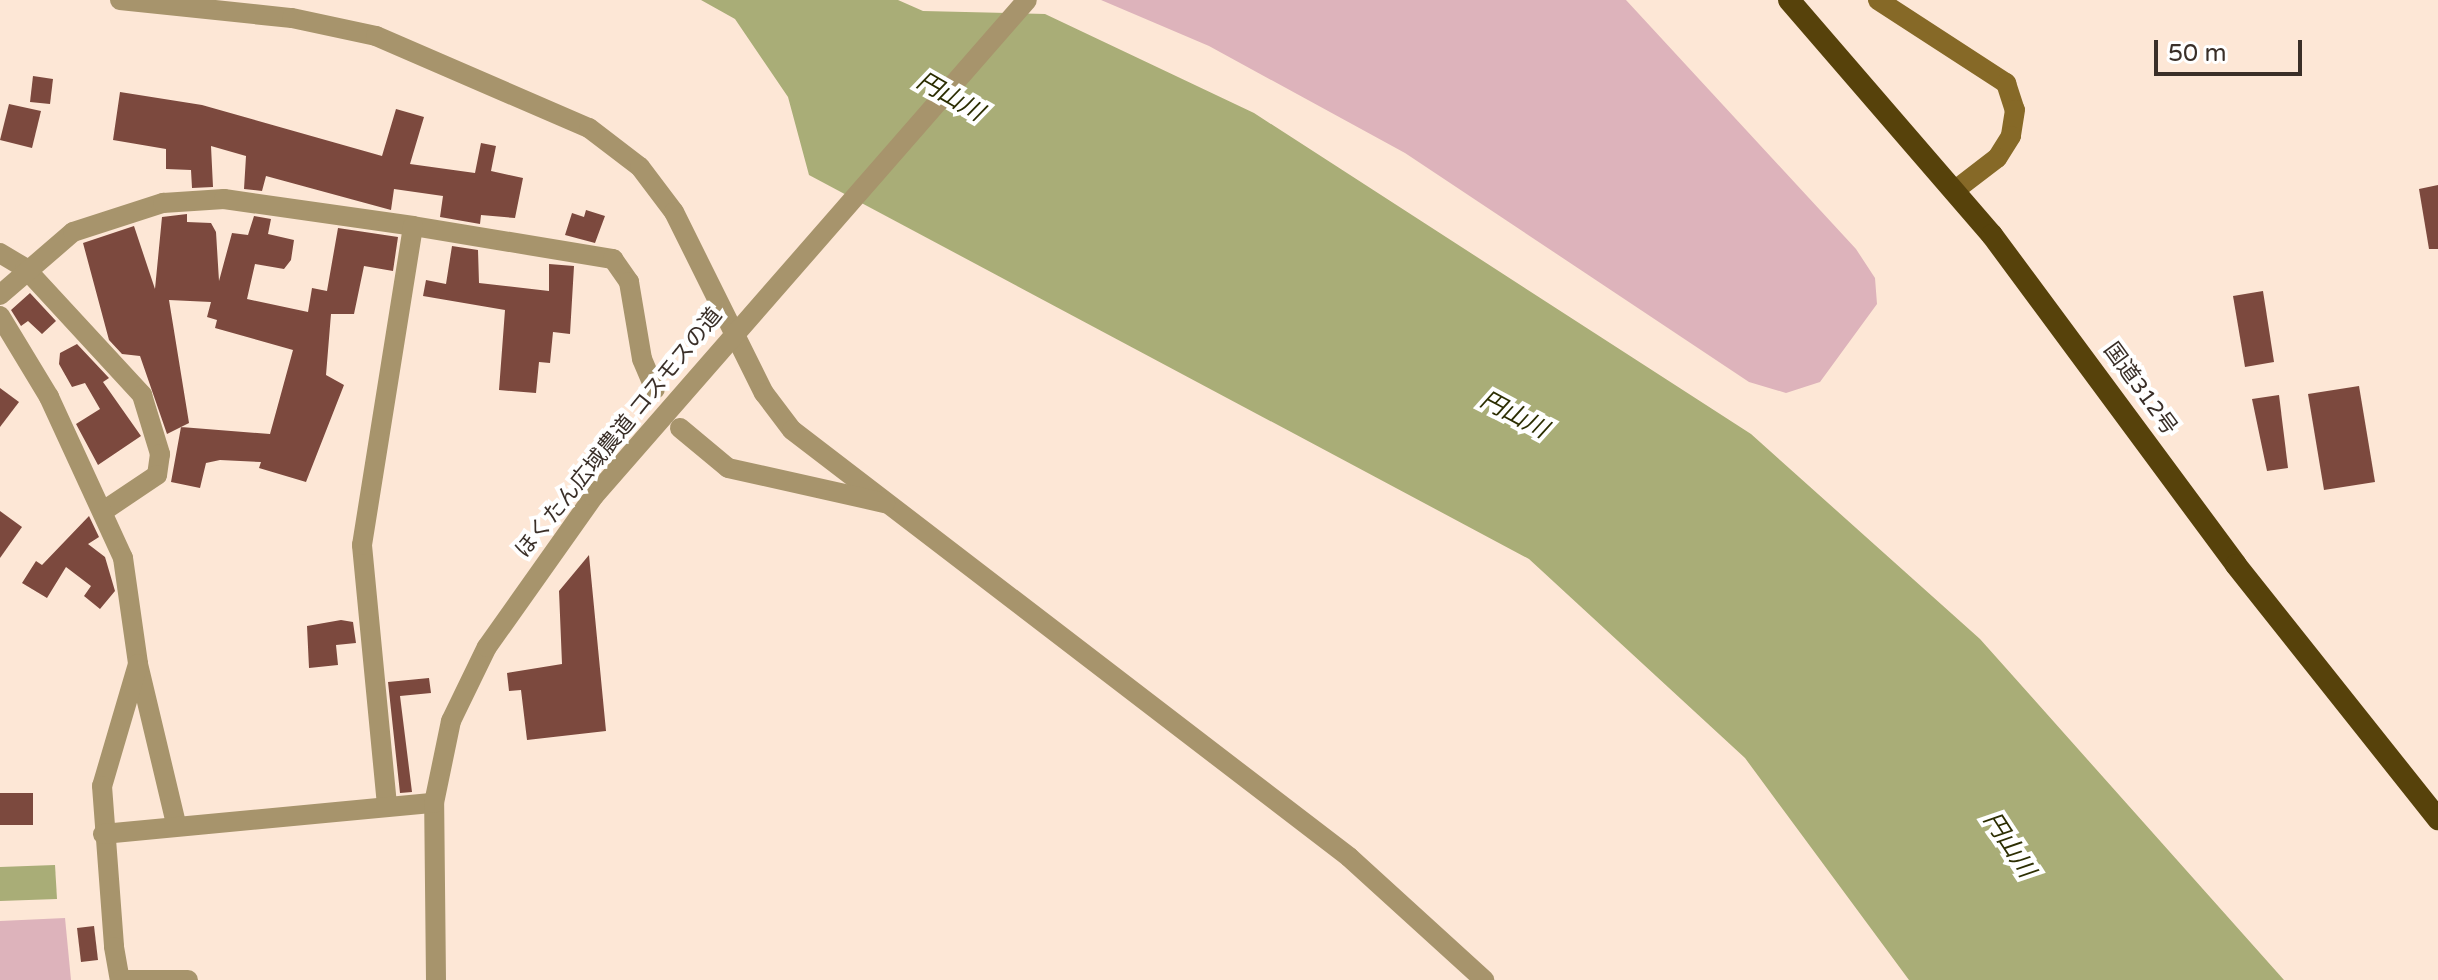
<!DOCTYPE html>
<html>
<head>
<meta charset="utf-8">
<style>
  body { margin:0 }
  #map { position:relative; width:2438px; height:980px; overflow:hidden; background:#fde7d6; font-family:"Varela Round","Noto Sans JP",sans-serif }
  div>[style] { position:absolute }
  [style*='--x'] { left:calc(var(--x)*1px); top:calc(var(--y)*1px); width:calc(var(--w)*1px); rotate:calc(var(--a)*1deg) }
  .green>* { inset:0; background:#ddb3bb }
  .water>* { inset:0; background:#a9ad77 }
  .building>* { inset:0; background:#7c493e }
  .minor>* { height:20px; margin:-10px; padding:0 10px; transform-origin:10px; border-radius:10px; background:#a7946c }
  .tertiary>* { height:20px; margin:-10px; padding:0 10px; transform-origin:10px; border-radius:10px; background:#a7946c }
  .secondary>* { height:20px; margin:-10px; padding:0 10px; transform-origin:10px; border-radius:10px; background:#866927 }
  .trunk>* { height:22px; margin:-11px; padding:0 11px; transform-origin:11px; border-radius:11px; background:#57420b }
  span { translate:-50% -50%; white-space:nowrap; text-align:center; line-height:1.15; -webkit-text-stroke:8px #fff; paint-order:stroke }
  .street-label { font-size:22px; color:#3a2f28 }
  .water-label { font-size:24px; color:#2c2e02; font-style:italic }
  .scale { position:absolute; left:2154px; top:40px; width:148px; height:36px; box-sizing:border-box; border:4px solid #3a2f28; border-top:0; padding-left:10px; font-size:24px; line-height:28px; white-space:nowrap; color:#3a2f28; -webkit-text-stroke:6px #fff; paint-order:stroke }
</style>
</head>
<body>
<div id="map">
  <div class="green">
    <i style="clip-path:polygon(1101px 0,1626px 0,1856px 249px,1875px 278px,1877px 304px,1820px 382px,1786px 393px,1749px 382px,1405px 153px,1209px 46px)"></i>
    <i style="clip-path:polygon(65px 918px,71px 980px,0 980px,0 921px)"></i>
  </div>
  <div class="water">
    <i style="clip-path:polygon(701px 0,898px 0,923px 11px,1045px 14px,1254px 113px,1751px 434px,1980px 639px,2284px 980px,1909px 980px,1745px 758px,1529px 559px,809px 175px,788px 97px,735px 19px)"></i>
    <i style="clip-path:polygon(55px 865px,57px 899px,0 901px,0 867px)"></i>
  </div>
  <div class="building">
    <i style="clip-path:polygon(33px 76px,53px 79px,50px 104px,30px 102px)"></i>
    <i style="clip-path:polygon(120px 92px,202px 105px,382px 156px,396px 109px,424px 117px,410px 164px,475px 173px,481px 143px,496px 146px,491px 171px,523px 178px,515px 218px,481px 215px,480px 224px,440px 217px,443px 196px,394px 189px,391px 210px,266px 176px,262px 191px,244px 189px,246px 156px,211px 146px,213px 187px,192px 188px,191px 170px,166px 169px,166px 149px,113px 140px)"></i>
    <i style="clip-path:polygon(9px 104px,41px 111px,32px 148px,0 140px)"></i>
    <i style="clip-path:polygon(2438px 185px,2438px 249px,2429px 249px,2419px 189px)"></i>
    <i style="clip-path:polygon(586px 210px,605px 216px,595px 243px,565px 235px,572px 213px,584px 217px)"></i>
    <i style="clip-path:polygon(187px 214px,187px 222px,211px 223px,216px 232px,219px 281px,232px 233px,248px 235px,254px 216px,271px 219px,268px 234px,294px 240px,291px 260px,284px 269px,255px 264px,247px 299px,308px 312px,312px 288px,327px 291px,338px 228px,398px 237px,393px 271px,364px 266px,354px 314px,331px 314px,326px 375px,344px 385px,306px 482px,259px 468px,261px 462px,220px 460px,206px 463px,200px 488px,171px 482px,181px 427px,270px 434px,293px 350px,215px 328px,217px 320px,207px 317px,211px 302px,169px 300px,189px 423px,167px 434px,140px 356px,122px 354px,109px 340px,83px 243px,134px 226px,155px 289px,162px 217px)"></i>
    <i style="clip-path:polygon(452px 246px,478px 250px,479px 283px,549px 291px,549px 264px,574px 266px,570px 334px,553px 332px,550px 363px,539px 362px,536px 393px,499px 390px,505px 310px,423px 296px,426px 280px,446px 284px)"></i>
    <i style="clip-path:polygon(2263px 291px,2274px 362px,2245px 367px,2233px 296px)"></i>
    <i style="clip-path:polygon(30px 293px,56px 321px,42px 334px,28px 321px,21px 326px,11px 310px)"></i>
    <i style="clip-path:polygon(77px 344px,109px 378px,103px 382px,141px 436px,98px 465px,76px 424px,100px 409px,85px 383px,72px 387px,59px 364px,60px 353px)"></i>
    <i style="clip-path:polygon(2359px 386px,2375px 482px,2324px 490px,2308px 394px)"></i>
    <i style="clip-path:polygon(0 388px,19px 402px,0 427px)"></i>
    <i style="clip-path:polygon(2279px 395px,2288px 468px,2267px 471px,2252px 399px)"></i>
    <i style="clip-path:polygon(0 511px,22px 527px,0 558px)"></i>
    <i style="clip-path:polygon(89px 516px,99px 537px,88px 544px,105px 557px,115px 591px,100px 609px,84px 596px,91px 586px,66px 567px,47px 598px,22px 583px,36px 561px,42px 565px)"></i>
    <i style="clip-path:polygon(589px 555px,606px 731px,527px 740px,521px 690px,509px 691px,507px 673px,562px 664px,559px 591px)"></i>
    <i style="clip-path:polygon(341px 620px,353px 622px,356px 643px,336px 645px,338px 665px,309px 668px,307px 626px)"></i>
    <i style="clip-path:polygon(429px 678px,431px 693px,400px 696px,412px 792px,400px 793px,388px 682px)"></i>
    <i style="clip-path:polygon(0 793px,33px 793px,33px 825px,0 825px)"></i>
    <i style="clip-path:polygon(94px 926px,98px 960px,81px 962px,77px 928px)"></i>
  </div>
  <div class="minor">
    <i style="--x:120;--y:0;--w:173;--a:6"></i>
    <i style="--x:292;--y:18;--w:86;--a:12.1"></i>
    <i style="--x:376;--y:36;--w:232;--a:23.4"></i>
    <i style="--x:589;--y:128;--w:64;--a:37.4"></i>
    <i style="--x:640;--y:167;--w:56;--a:52.9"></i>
    <i style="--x:674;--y:212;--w:202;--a:63.6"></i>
    <i style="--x:764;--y:393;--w:46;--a:52.9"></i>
    <i style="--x:792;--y:430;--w:702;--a:37.47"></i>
    <i style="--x:1349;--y:857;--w:183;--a:42.3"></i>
    <i style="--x:0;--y:253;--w:29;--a:31"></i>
    <i style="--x:25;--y:268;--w:173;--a:47.3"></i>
    <i style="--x:142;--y:395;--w:62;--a:73"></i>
    <i style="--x:160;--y:454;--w:21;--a:98"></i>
    <i style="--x:157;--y:475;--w:63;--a:146.1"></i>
    <i style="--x:0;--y:295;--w:96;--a:-40.8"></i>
    <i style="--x:73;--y:232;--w:95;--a:-17.9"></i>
    <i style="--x:163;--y:203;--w:61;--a:-3.8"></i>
    <i style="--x:224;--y:199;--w:191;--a:8.1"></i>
    <i style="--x:413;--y:226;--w:203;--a:9.4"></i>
    <i style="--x:613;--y:259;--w:28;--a:55"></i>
    <i style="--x:629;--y:282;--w:78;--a:80.4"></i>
    <i style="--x:642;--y:359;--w:33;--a:67"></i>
    <i style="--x:0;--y:316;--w:95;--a:58.8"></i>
    <i style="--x:49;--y:397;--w:177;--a:65.3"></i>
    <i style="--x:123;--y:558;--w:107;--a:81.9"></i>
    <i style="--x:138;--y:664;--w:163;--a:76.6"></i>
    <i style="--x:680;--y:428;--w:62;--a:39.8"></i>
    <i style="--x:728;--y:468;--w:161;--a:12.6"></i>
    <i style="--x:138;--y:664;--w:127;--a:106.4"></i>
    <i style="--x:102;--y:786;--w:161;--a:85.7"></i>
    <i style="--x:114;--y:947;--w:34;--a:80"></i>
    <i style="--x:120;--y:980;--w:68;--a:0"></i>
    <i style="--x:387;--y:805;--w:261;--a:-95.5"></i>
    <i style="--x:362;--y:545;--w:323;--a:-80.9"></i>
    <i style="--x:103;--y:834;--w:332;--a:-5.4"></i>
  </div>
  <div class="tertiary">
    <i style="--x:436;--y:980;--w:177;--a:-90.6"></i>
    <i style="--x:434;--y:803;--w:84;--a:-78.3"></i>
    <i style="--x:451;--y:721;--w:82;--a:-64.1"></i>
    <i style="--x:487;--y:647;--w:185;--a:-54.7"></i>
    <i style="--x:594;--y:496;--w:658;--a:-48.88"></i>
  </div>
  <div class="secondary">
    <i style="--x:1878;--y:0;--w:153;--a:33"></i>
    <i style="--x:2006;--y:83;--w:28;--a:72"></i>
    <i style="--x:2015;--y:110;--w:26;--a:99"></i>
    <i style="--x:2011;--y:136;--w:26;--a:122"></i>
    <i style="--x:1997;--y:158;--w:54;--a:142.5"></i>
  </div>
  <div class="trunk">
    <i style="--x:1789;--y:0;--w:311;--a:49.2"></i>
    <i style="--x:1992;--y:235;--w:410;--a:53.5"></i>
    <i style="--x:2236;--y:565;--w:325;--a:51.5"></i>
  </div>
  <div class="street-label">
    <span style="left:2140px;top:389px;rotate:54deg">国道312号</span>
    <span style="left:619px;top:433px;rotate:-51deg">ほくたん広域農道 コスモスの道</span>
  </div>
  <div class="water-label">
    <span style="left:950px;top:97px;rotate:30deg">円山川</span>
    <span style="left:1514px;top:415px;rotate:28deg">円山川</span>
    <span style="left:2009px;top:845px;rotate:57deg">円山川</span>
  </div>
  <div class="scale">50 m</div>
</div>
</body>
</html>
